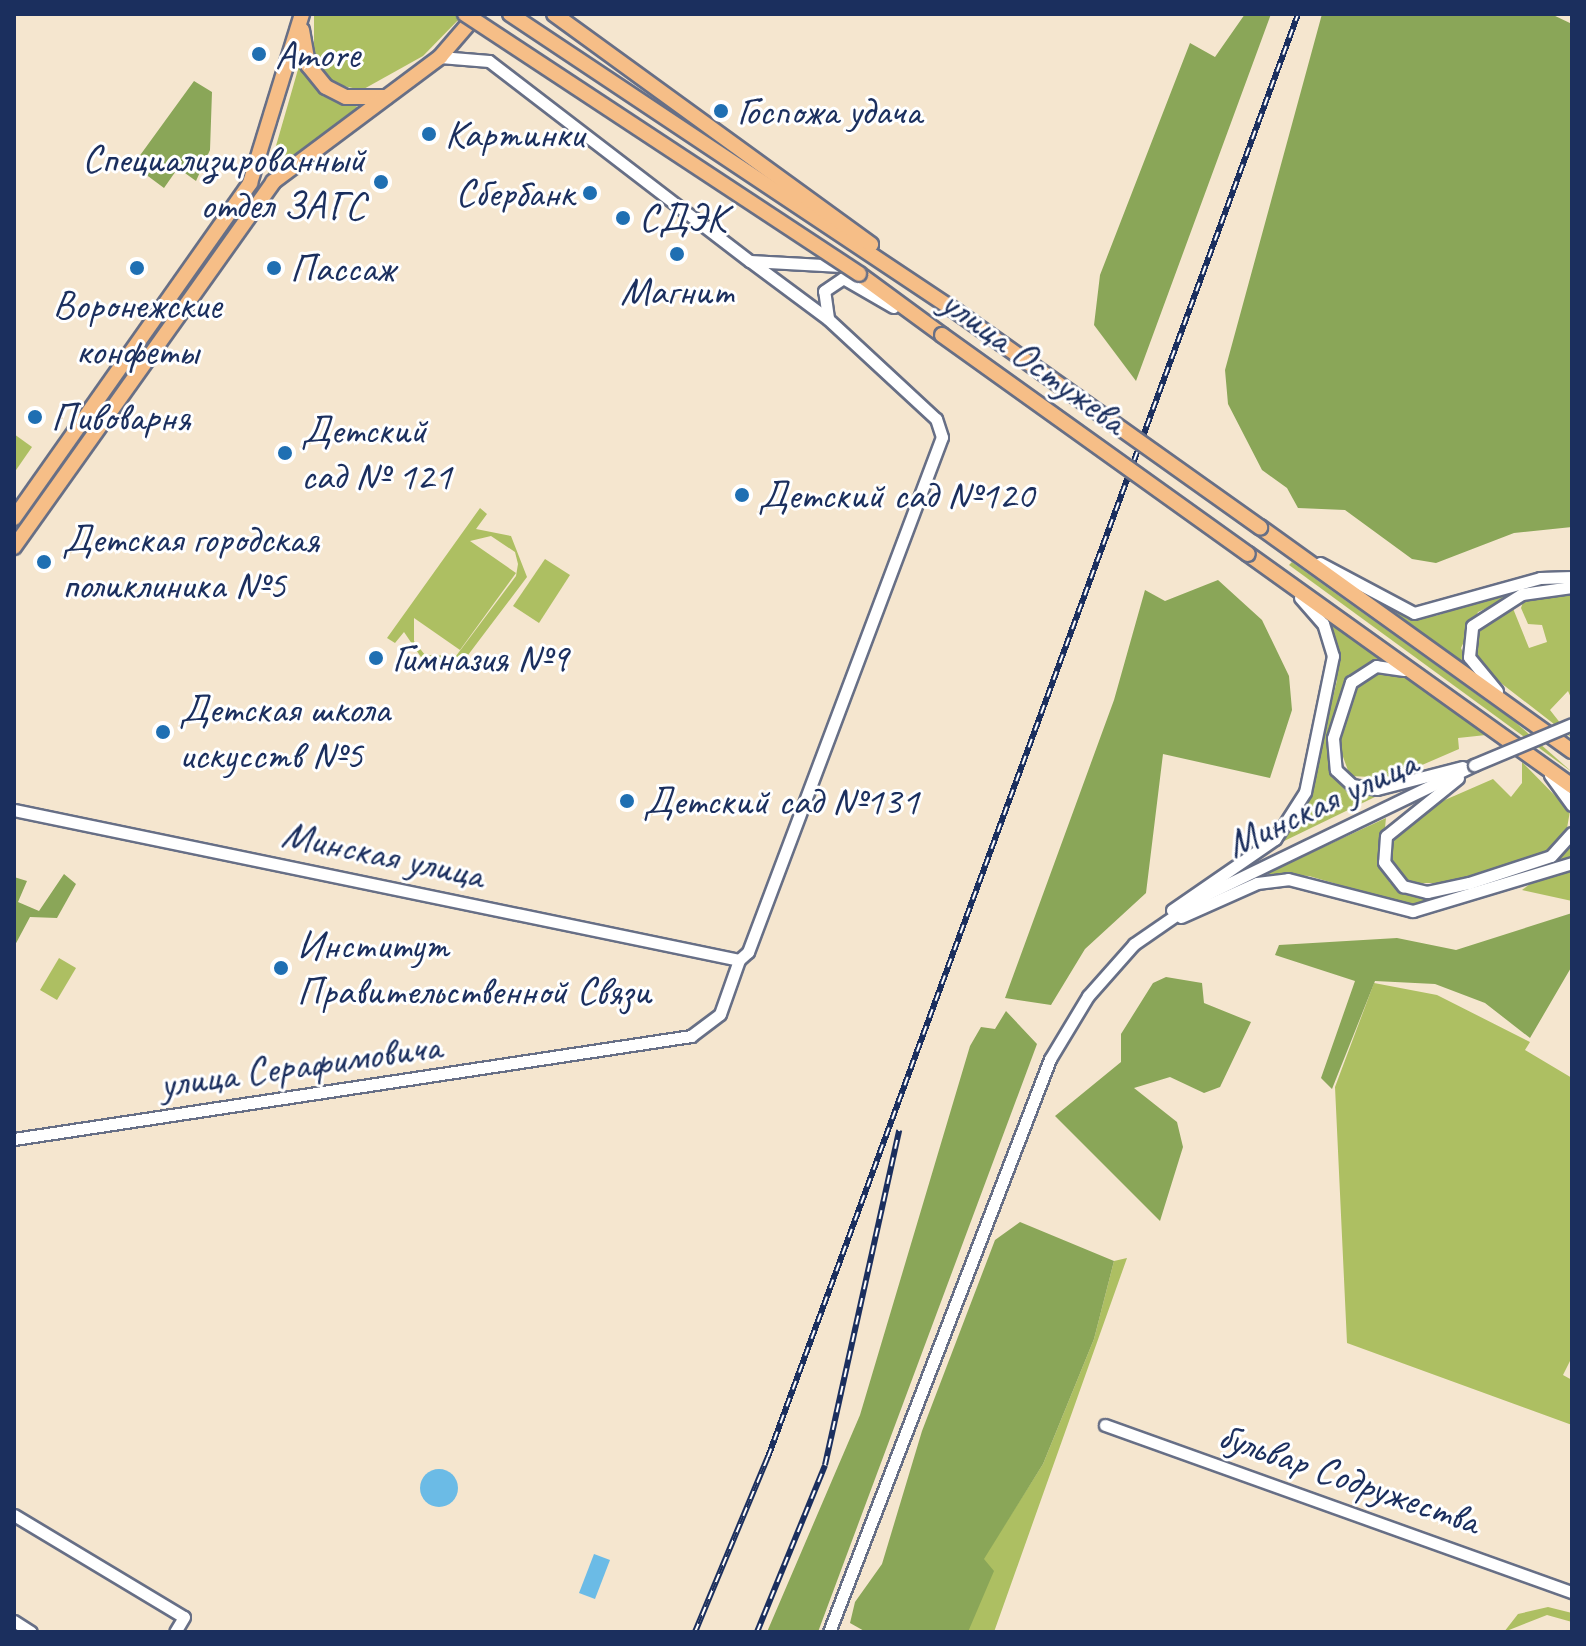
<!DOCTYPE html>
<html>
<head>
<meta charset="utf-8">
<style>
  body { margin:0 }
  #map { position:relative; width:1586px; height:1646px; overflow:hidden; background:#f5e6cf; font-family:Caveat,sans-serif }
  div>[style] { position:absolute }
  [style*='--x'] { left:calc(var(--x)*1px); top:calc(var(--y)*1px); width:calc(var(--w)*1px); rotate:calc(var(--a)*1deg) }
  .green>* { inset:0; background:#adbf62 }
  .forest>* { inset:0; background:#8aa658 }
  .water>* { inset:0; background:#6bbbe6 }
  .round { border-radius:50% }
  .roads { filter:drop-shadow(2px 0 #676f86) drop-shadow(-2px 0 #676f86) drop-shadow(0 2px #676f86) drop-shadow(0 -2px #676f86) }
  .minor>* { height:11px; margin:-5.5px; padding:0 5.5px; transform-origin:5.5px; border-radius:5.5px; background:#fff }
  .major>* { height:14px; margin:-7px; padding:0 7px; transform-origin:7px; border-radius:7px; background:#f6be87 }
  .rail>* { height:6px; margin-top:-3px; transform-origin:0; background:repeating-linear-gradient(90deg,#fff 0 9px,#1b2f5e 0 18px); box-sizing:border-box; border-block:2px solid #1b2f5e }
  .bridges { filter:drop-shadow(2px 0 #676f86) drop-shadow(-2px 0 #676f86) drop-shadow(0 2px #676f86) drop-shadow(0 -2px #676f86) }
  .minor-bridge>* { height:11px; margin:-5.5px; padding:0 5.5px; transform-origin:5.5px; border-radius:5.5px; background:#fff }
  .major-bridge>* { height:14px; margin:-7px; padding:0 7px; transform-origin:7px; border-radius:7px; background:#f6be87 }
  .dots>* { width:22px; height:22px; translate:-50% -50%; box-sizing:border-box; border:4px solid #fff; border-radius:50% }
  span { translate:-50% -50%; white-space:nowrap; text-align:center; line-height:1.15; -webkit-text-stroke:6px #fff; paint-order:stroke }
  .poi-label { font-size:40px; color:#1b2f5e }
  .left { translate:0 -50%; text-align:left }
  .right { translate:-100% -50%; text-align:right }
  .street-label { font-size:40px; color:#1b2f5e }
  .frame { position:absolute; inset:0; border:16px solid #1b2f5e; pointer-events:none }
</style>
</head>
<body>
<div id="map">
  <div class="green">
    <i style="clip-path:polygon(314px 14px,464px 14px,423px 56px,362px 90px,334px 84px,314px 60px)"></i>
    <i style="clip-path:polygon(299px 66px,323px 96px,362px 108px,267px 177px)"></i>
    <i style="clip-path:polygon(14px 434px,32px 447px,14px 473px)"></i>
    <i style="clip-path:polygon(evenodd,480px 508px,487px 514px,476px 529px,511px 536px,527px 577px,465px 659px,427px 666px,404px 632px,395px 643px,387px 638px,480px 508px,491px 536px,515px 552px,518px 564px,516px 576px,456px 656px,425px 655px,414px 641px,414px 618px,460px 650px,516px 573px,470px 541px,491px 536px)"></i>
    <i style="clip-path:polygon(545px 559px,570px 575px,539px 623px,513px 606px)"></i>
    <i style="clip-path:polygon(1292px 562px,1514px 721px,1572px 772px,1289px 565px)"></i>
    <i style="clip-path:polygon(1544px 582px,1478px 612px,1461px 648px,1471px 670px,1388px 609px,1435px 616px)"></i>
    <i style="clip-path:polygon(1550px 592px,1572px 592px,1572px 700px,1568px 691px,1550px 710px,1572px 738px,1488px 673px,1473px 651px,1476px 628px,1512px 606px,1529px 648px,1547px 642px,1542px 625px,1528px 624px,1521px 608px,1524px 599px)"></i>
    <i style="clip-path:polygon(1321px 611px,1388px 660px,1348px 678px,1328px 754px,1355px 791px,1377px 796px,1278px 844px,1311px 789px,1337px 680px,1333px 633px)"></i>
    <i style="clip-path:polygon(1376px 670px,1402px 673px,1486px 735px,1458px 738px,1459px 749px,1392px 778px,1350px 776px,1338px 743px,1346px 708px,1354px 686px)"></i>
    <i style="clip-path:polygon(1522px 762px,1570px 811px,1566px 834px,1551px 851px,1453px 883px,1405px 883px,1388px 862px,1390px 836px,1415px 813px,1493px 779px,1511px 797px,1522px 783px)"></i>
    <i style="clip-path:polygon(1386px 818px,1381px 866px,1390px 883px,1413px 897px,1442px 896px,1544px 865px,1572px 843px,1572px 859px,1413px 906px,1309px 876px,1265px 874px)"></i>
    <i style="clip-path:polygon(1572px 868px,1572px 901px,1522px 890px,1534px 881px)"></i>
    <i style="clip-path:polygon(59px 958px,76px 968px,57px 1000px,40px 990px)"></i>
    <i style="clip-path:polygon(1374px 983px,1437px 995px,1530px 1042px,1525px 1050px,1572px 1078px,1572px 1357px,1563px 1375px,1572px 1380px,1572px 1425px,1347px 1343px,1335px 1087px)"></i>
    <i style="clip-path:polygon(1127px 1258px,994px 1632px,968px 1632px,983px 1559px,1043px 1464px,1094px 1339px,1114px 1261px)"></i>
    <i style="clip-path:polygon(1548px 1607px,1572px 1613px,1572px 1622px,1547px 1615px,1504px 1632px,1518px 1614px)"></i>
  </div>
  <div class="forest">
    <i style="clip-path:polygon(1245px 14px,1271px 14px,1136px 381px,1094px 325px,1100px 275px,1190px 43px,1215px 57px)"></i>
    <i style="clip-path:polygon(1322px 14px,1551px 14px,1572px 24px,1572px 527px,1514px 533px,1436px 563px,1412px 559px,1345px 510px,1298px 508px,1287px 488px,1262px 470px,1228px 404px,1225px 370px)"></i>
    <i style="clip-path:polygon(194px 81px,212px 92px,210px 150px,196px 181px,178px 168px,164px 188px,133px 165px)"></i>
    <i style="clip-path:polygon(1218px 580px,1262px 620px,1289px 676px,1292px 710px,1270px 778px,1163px 754px,1146px 893px,1085px 949px,1051px 1005px,1005px 998px,1114px 700px,1145px 590px,1165px 601px)"></i>
    <i style="clip-path:polygon(64px 874px,76px 884px,57px 918px,30px 917px,14px 947px,14px 877px,27px 881px,18px 902px,39px 911px)"></i>
    <i style="clip-path:polygon(1572px 913px,1572px 966px,1530px 1038px,1485px 1003px,1435px 984px,1375px 981px,1332px 1089px,1321px 1078px,1355px 981px,1275px 955px,1279px 945px,1397px 938px,1456px 950px)"></i>
    <i style="clip-path:polygon(1166px 977px,1202px 983px,1204px 1003px,1251px 1022px,1220px 1087px,1204px 1093px,1170px 1077px,1134px 1088px,1177px 1122px,1183px 1147px,1160px 1221px,1055px 1116px,1121px 1062px,1121px 1034px,1153px 983px)"></i>
    <i style="clip-path:polygon(1006px 1011px,1037px 1044px,818px 1632px,767px 1632px,860px 1415px,970px 1046px,981px 1027px,995px 1029px)"></i>
    <i style="clip-path:polygon(1020px 1222px,1114px 1261px,1094px 1339px,1043px 1464px,984px 1559px,994px 1571px,968px 1632px,866px 1632px,850px 1623px,855px 1602px,882px 1564px,922px 1431px,995px 1240px)"></i>
  </div>
  <div class="water">
    <i class="round" style="left:420px;top:1469px;width:38px;height:38px"></i>
    <i style="clip-path:polygon(594px 1554px,610px 1560px,595px 1599px,579px 1593px)"></i>
  </div>
  <div class="roads">
    <div class="minor">
      <i style="--x:440;--y:57;--w:49;--a:4.7"></i>
      <i style="--x:489;--y:61;--w:329;--a:37.5"></i>
      <i style="--x:750;--y:261;--w:91;--a:3.1"></i>
      <i style="--x:828;--y:318;--w:27;--a:-98"></i>
      <i style="--x:824;--y:291;--w:23;--a:-34"></i>
      <i style="--x:843;--y:278;--w:58;--a:30.1"></i>
      <i style="--x:1320;--y:563;--w:106;--a:28"></i>
      <i style="--x:1414;--y:613;--w:131;--a:-15.5"></i>
      <i style="--x:1540;--y:578;--w:32;--a:-2"></i>
      <i style="--x:1404;--y:670;--w:28;--a:-172"></i>
      <i style="--x:1376;--y:666;--w:30;--a:147"></i>
      <i style="--x:1351;--y:682;--w:59;--a:107.8"></i>
      <i style="--x:1333;--y:738;--w:32;--a:85"></i>
      <i style="--x:1336;--y:770;--w:22;--a:43"></i>
      <i style="--x:1352;--y:785;--w:25;--a:9"></i>
      <i style="--x:1377;--y:789;--w:88;--a:-14.5"></i>
      <i style="--x:1497;--y:691;--w:44;--a:-129.5"></i>
      <i style="--x:1469;--y:657;--w:31;--a:-84"></i>
      <i style="--x:1472;--y:626;--w:59;--a:-32.6"></i>
      <i style="--x:1522;--y:594;--w:50;--a:-8"></i>
      <i style="--x:1550;--y:775;--w:37;--a:54"></i>
      <i style="--x:1458;--y:778;--w:92;--a:141.1"></i>
      <i style="--x:1386;--y:836;--w:26;--a:94"></i>
      <i style="--x:1384;--y:862;--w:31;--a:52"></i>
      <i style="--x:1403;--y:886;--w:25;--a:14"></i>
      <i style="--x:1427;--y:892;--w:43;--a:-12.1"></i>
      <i style="--x:1469;--y:883;--w:86;--a:-18.2"></i>
      <i style="--x:1551;--y:856;--w:31;--a:-48"></i>
      <i style="--x:14;--y:810;--w:740;--a:11.69"></i>
      <i style="--x:1172;--y:910;--w:125;--a:-34.6"></i>
      <i style="--x:1275;--y:839;--w:56;--a:-57.4"></i>
      <i style="--x:1305;--y:792;--w:139;--a:-78.4"></i>
      <i style="--x:1333;--y:656;--w:34;--a:-107"></i>
      <i style="--x:1323;--y:624;--w:35;--a:-131"></i>
      <i style="--x:1181;--y:917;--w:83;--a:-24.1"></i>
      <i style="--x:1257;--y:883;--w:31;--a:-7"></i>
      <i style="--x:1288;--y:879;--w:129;--a:14.4"></i>
      <i style="--x:1413;--y:911;--w:166;--a:-16.8"></i>
      <i style="--x:739;--y:960;--w:12;--a:-42"></i>
      <i style="--x:748;--y:952;--w:550;--a:-69.36"></i>
      <i style="--x:942;--y:437;--w:19;--a:-108"></i>
      <i style="--x:936;--y:419;--w:147;--a:-137.2"></i>
      <i style="--x:828;--y:319;--w:97;--a:-143.4"></i>
      <i style="--x:14;--y:1139;--w:685;--a:-8.65"></i>
      <i style="--x:691;--y:1036;--w:36;--a:-37"></i>
      <i style="--x:720;--y:1014;--w:57;--a:-70.6"></i>
      <i style="--x:1105;--y:1425;--w:496;--a:19.7"></i>
      <i style="--x:14;--y:1515;--w:198;--a:31"></i>
      <i style="--x:184;--y:1617;--w:17;--a:121"></i>
      <i style="--x:14;--y:1621;--w:20;--a:33"></i>
      <i style="--x:829;--y:1632;--w:614;--a:-68.91"></i>
      <i style="--x:1050;--y:1059;--w:74;--a:-58.9"></i>
      <i style="--x:1088;--y:996;--w:69;--a:-48.5"></i>
      <i style="--x:1134;--y:944;--w:86;--a:-34.6"></i>
      <i style="--x:1205;--y:895;--w:299;--a:-25.8"></i>
    </div>
    <div class="major">
      <i style="--x:510;--y:14;--w:537;--a:33.69"></i>
      <i style="--x:554;--y:14;--w:392;--a:36"></i>
      <i style="--x:302;--y:30;--w:36;--a:80"></i>
      <i style="--x:308;--y:65;--w:28;--a:51"></i>
      <i style="--x:326;--y:87;--w:22;--a:27"></i>
      <i style="--x:346;--y:97;--w:40;--a:0"></i>
      <i style="--x:859;--y:274;--w:103;--a:36.3"></i>
      <i style="--x:14;--y:518;--w:410;--a:-54.8"></i>
      <i style="--x:250;--y:183;--w:177;--a:-72.9"></i>
      <i style="--x:1260;--y:527;--w:384;--a:35.7"></i>
      <i style="--x:14;--y:547;--w:448;--a:-54.6"></i>
      <i style="--x:273;--y:182;--w:209;--a:-36.8"></i>
      <i style="--x:440;--y:57;--w:57;--a:-49.3"></i>
      <i style="--x:1248;--y:554;--w:398;--a:35.6"></i>
    </div>
  </div>
  <div class="rail">
    <i style="--x:695;--y:1632;--w:190;--a:-67.4"></i>
    <i style="--x:768;--y:1457;--w:1537;--a:-69.83"></i>
    <i style="--x:757;--y:1632;--w:180;--a:-67.8"></i>
    <i style="--x:825;--y:1465;--w:343;--a:-77.5"></i>
  </div>
  <div class="bridges">
    <div class="minor-bridge">
      <i style="--x:1474;--y:765;--w:106;--a:-22.7"></i>
    </div>
    <div class="major-bridge">
      <i style="--x:465;--y:14;--w:472;--a:33.4"></i>
      <i style="--x:957;--y:312;--w:372;--a:35.4"></i>
      <i style="--x:942;--y:335;--w:376;--a:35.6"></i>
    </div>
  </div>
  <div class="dots">
    <i style="left:259px;top:54px;background:#1f6fb2"></i>
    <i style="left:721px;top:111px;background:#1f6fb2"></i>
    <i style="left:429px;top:134px;background:#1f6fb2"></i>
    <i style="left:381px;top:182px;background:#1f6fb2"></i>
    <i style="left:590px;top:193px;background:#1f6fb2"></i>
    <i style="left:623px;top:218px;background:#1f6fb2"></i>
    <i style="left:677px;top:254px;background:#1f6fb2"></i>
    <i style="left:137px;top:268px;background:#1f6fb2"></i>
    <i style="left:274px;top:268px;background:#1f6fb2"></i>
    <i style="left:35px;top:417px;background:#1f6fb2"></i>
    <i style="left:285px;top:453px;background:#1f6fb2"></i>
    <i style="left:742px;top:495px;background:#1f6fb2"></i>
    <i style="left:44px;top:562px;background:#1f6fb2"></i>
    <i style="left:376px;top:658px;background:#1f6fb2"></i>
    <i style="left:163px;top:732px;background:#1f6fb2"></i>
    <i style="left:627px;top:801px;background:#1f6fb2"></i>
    <i style="left:281px;top:968px;background:#1f6fb2"></i>
  </div>
  <div class="poi-label">
    <span class="left" style="left:275px;top:54px">Amore</span>
    <span class="left" style="left:737px;top:111px">Госпожа удача</span>
    <span class="left" style="left:445px;top:134px">Картинки</span>
    <span class="right" style="left:365px;top:182px">Специализированный<br>отдел ЗАГС</span>
    <span class="right" style="left:574px;top:193px">Сбербанк</span>
    <span class="left" style="left:639px;top:218px">СДЭК</span>
    <span class="left" style="left:290px;top:268px">Пассаж</span>
    <span style="left:677px;top:291px">Магнит</span>
    <span style="left:137px;top:328px">Воронежские<br>конфеты</span>
    <span class="left" style="left:51px;top:417px">Пивоварня</span>
    <span class="left" style="left:301px;top:453px">Детский<br>сад № 121</span>
    <span class="left" style="left:758px;top:495px">Детский сад №120</span>
    <span class="left" style="left:62px;top:562px">Детская городская<br>поликлиника №5</span>
    <span class="left" style="left:392px;top:658px">Гимназия №9</span>
    <span class="left" style="left:179px;top:732px">Детская школа<br>искусств №5</span>
    <span class="left" style="left:643px;top:801px">Детский сад №131</span>
    <span class="left" style="left:297px;top:968px">Институт<br>Правительственной Связи</span>
  </div>
  <div class="street-label">
    <span style="left:1034px;top:361px;rotate:36deg">улица Остужева</span>
    <span style="left:1321px;top:803px;rotate:-25deg">Минская улица</span>
    <span style="left:383px;top:854px;rotate:12deg">Минская улица</span>
    <span style="left:300px;top:1065px;rotate:-8deg">улица Серафимовича</span>
    <span style="left:1349px;top:1478px;rotate:19deg">бульвар Содружества</span>
  </div>
  <div class="frame"></div>
</div>
</body>
</html>
